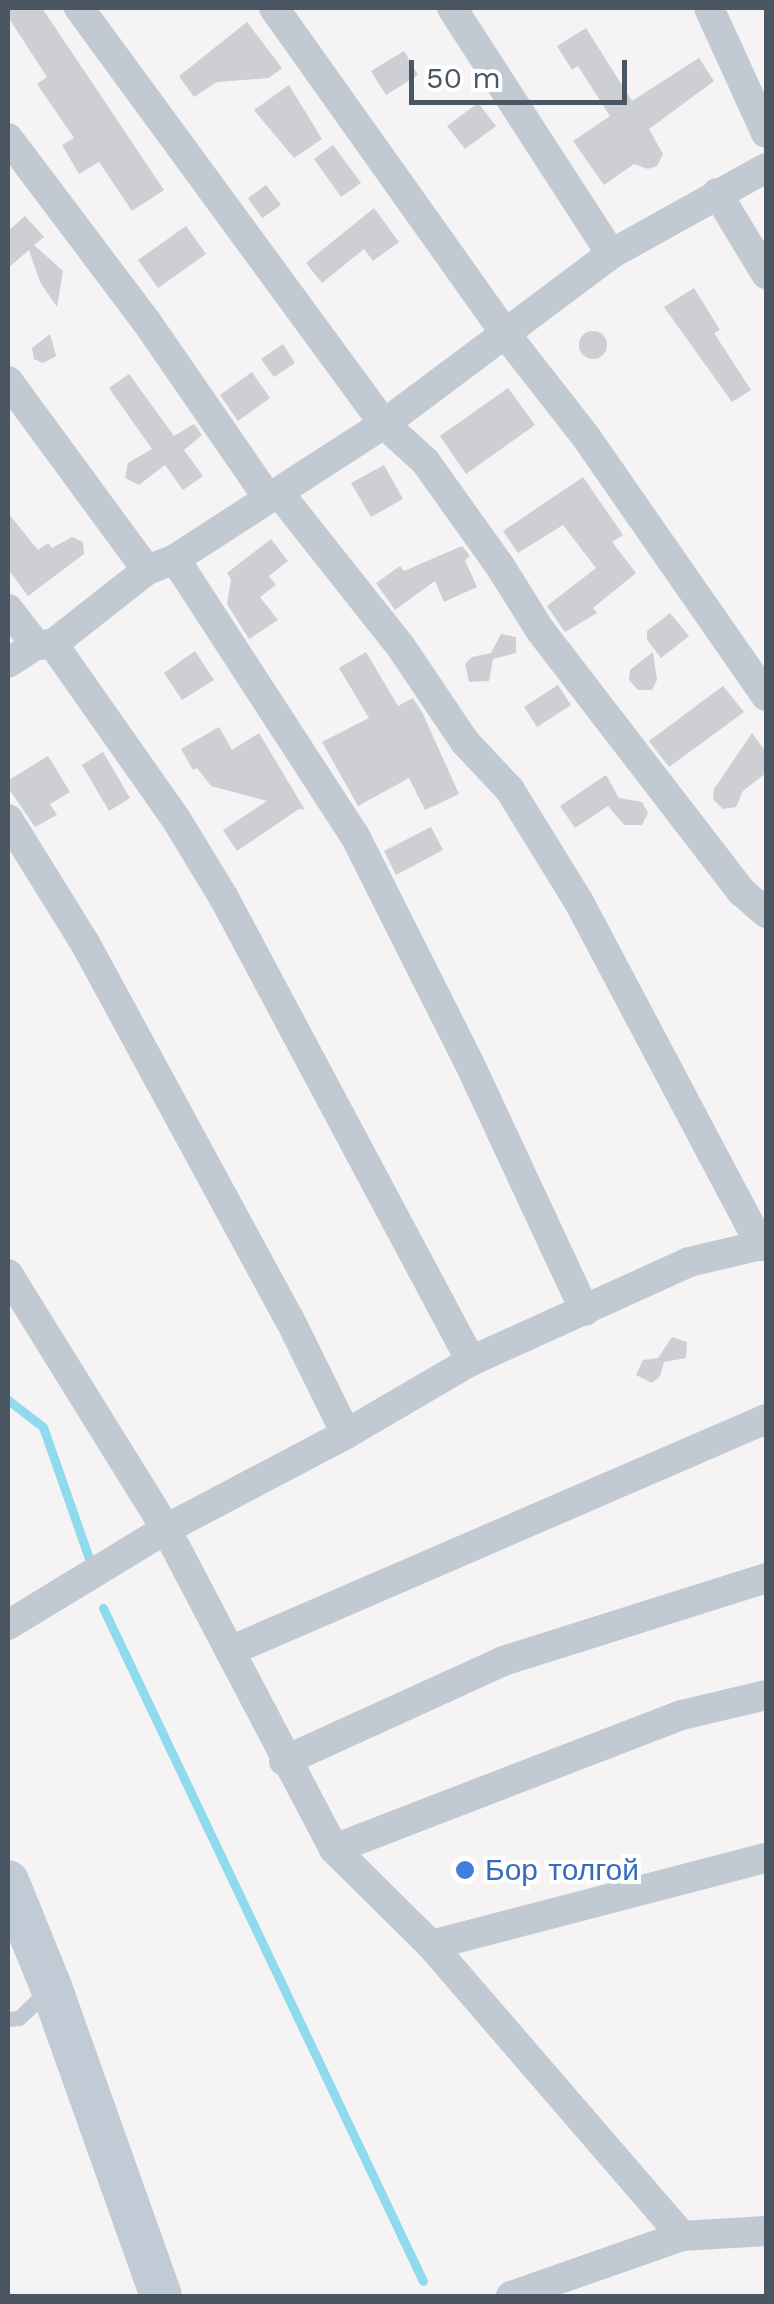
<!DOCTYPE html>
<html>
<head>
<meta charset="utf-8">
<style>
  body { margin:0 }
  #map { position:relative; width:774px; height:2304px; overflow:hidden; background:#f5f3f3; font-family:"Work Sans",sans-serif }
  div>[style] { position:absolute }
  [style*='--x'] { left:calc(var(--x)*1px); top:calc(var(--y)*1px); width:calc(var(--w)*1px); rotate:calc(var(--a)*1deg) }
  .stream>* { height:9px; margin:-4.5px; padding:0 4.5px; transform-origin:4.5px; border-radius:4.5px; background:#90daee }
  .building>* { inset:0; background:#cdcfd5 }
  .round { border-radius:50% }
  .lane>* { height:15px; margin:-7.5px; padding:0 7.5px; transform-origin:7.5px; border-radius:7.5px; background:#c1cad2 }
  .street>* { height:30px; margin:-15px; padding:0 15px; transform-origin:15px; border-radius:15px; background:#c1cad2 }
  .secondary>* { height:42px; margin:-21px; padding:0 21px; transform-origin:21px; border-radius:21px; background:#c1cbd6 }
  .dots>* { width:28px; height:28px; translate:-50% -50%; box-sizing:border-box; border:5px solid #fff; border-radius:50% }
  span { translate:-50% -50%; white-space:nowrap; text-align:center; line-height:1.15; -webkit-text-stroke:8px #fff; paint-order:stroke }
  .shop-label { font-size:30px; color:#366cbe }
  .left { translate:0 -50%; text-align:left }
  .frame { position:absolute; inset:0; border:10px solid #4a5661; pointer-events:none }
  .scale { position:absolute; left:409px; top:60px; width:218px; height:45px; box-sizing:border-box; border:5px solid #4a5661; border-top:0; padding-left:12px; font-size:30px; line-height:35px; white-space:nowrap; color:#4a5661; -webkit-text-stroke:8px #fff; paint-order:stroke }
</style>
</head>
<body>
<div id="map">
  <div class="stream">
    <i style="--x:8;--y:1400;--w:44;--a:37.6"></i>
    <i style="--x:43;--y:1427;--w:139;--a:70.7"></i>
    <i style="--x:103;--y:1608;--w:745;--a:64.57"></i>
  </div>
  <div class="building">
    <i style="clip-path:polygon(8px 8px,42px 8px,164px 190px,132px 211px,99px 162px,79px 174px,62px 145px,74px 138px,37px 84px,47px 77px,8px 17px)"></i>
    <i style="clip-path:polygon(247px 22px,282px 68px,269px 78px,217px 82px,194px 97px,179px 76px)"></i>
    <i style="clip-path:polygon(586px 28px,632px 101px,699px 58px,714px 81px,649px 129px,663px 154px,657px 166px,648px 169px,634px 164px,604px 185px,573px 141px,610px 116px,578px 66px,572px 70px,557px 46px)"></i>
    <i style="clip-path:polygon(404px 51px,418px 75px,386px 95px,371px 71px)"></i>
    <i style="clip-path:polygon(289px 85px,322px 139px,294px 158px,254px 110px)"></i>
    <i style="clip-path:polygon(478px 103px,496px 126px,465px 149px,447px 126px)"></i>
    <i style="clip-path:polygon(333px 145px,361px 183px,341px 197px,314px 159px)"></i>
    <i style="clip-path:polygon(266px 185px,281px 205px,262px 218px,248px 198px)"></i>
    <i style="clip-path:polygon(374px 208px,399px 242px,373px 261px,364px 249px,322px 283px,306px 263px)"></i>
    <i style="clip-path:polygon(25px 216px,44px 237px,34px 245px,63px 271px,57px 307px,40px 282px,29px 250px,8px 268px,8px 231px)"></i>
    <i style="clip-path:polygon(186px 226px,206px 254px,158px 288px,138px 260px)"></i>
    <i style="clip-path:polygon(694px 288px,720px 330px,714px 333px,751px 390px,732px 402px,664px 307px)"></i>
    <i class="round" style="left:579px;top:331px;width:28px;height:28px"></i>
    <i style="clip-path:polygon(50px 334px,56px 356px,43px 363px,34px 359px,32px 348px)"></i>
    <i style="clip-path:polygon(283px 344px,295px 363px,274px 377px,261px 359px)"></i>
    <i style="clip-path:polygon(252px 372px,270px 398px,238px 421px,220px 395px)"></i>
    <i style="clip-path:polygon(129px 374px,174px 436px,194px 424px,202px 435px,184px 450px,203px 476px,183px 490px,165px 465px,139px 485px,125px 478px,128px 463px,152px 449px,109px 388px)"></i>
    <i style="clip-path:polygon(508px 388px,535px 425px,466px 474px,440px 436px)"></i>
    <i style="clip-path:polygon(384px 465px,403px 499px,371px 517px,351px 483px)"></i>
    <i style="clip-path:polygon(583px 477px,623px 535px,612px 542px,636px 573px,593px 608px,597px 613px,565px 632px,547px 606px,596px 568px,563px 525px,518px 553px,503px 531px)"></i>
    <i style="clip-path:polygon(8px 513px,38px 550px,48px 543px,52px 548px,72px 537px,83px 542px,84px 554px,28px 596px,8px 569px)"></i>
    <i style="clip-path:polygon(271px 539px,288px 561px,269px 576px,276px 585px,260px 597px,278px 620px,249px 639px,227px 604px,231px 579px,227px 573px)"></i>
    <i style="clip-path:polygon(462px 546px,470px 556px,465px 560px,477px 587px,444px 602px,435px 581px,395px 610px,376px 583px,400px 566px,404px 571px)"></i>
    <i style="clip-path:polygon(670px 613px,689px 636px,661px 658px,647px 640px,647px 631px)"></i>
    <i style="clip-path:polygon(501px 634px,516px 637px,516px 653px,493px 659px,489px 681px,469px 682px,465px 664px,472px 657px,491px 653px)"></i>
    <i style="clip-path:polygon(195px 651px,214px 680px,182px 700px,164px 673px)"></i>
    <i style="clip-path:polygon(366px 652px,398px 706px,413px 698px,422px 712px,459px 794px,425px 810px,409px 778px,358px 806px,322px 742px,369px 718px,339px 668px)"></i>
    <i style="clip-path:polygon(653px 652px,657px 680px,652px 690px,638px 690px,629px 680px,630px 670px)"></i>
    <i style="clip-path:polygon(558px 685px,571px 705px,537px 727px,524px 707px)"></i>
    <i style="clip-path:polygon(723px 686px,744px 712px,669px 767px,649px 741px)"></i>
    <i style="clip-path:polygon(219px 727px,232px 750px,259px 733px,305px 810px,299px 809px,237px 851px,223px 830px,267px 801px,211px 786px,197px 768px,193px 770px,181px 749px)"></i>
    <i style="clip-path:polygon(752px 733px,766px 752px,766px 773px,743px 791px,736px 807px,723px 809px,713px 799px,714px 789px)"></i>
    <i style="clip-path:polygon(103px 752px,130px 798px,109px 811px,82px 765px)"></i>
    <i style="clip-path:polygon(48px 756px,70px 792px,50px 804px,57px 815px,35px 827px,9px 789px,9px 780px)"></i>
    <i style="clip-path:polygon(606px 775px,619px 798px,642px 802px,648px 813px,642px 825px,624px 825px,608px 806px,575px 828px,560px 806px)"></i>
    <i style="clip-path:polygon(431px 827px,443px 850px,396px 875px,384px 851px)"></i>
    <i style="clip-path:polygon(672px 1337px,687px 1342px,686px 1358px,664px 1362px,660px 1376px,652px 1383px,636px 1375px,643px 1360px,658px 1358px)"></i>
  </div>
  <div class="lane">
    <i style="--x:8;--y:2019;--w:11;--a:-5"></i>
    <i style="--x:19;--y:2018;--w:40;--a:-44"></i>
  </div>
  <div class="street">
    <i style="--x:79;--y:8;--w:516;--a:53.75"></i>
    <i style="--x:384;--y:424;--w:55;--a:42.1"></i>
    <i style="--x:425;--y:461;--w:129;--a:54.5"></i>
    <i style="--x:500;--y:566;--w:75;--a:58"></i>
    <i style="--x:540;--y:630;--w:331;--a:52.4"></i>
    <i style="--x:742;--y:892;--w:32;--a:41"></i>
    <i style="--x:274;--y:8;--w:397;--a:54.6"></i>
    <i style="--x:504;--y:332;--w:133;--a:52"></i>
    <i style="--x:586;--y:437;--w:315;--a:55.2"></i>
    <i style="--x:452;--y:8;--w:293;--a:57.1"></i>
    <i style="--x:709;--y:8;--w:137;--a:65.5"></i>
    <i style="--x:8;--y:138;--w:229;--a:53"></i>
    <i style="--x:146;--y:321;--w:215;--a:55.4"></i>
    <i style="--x:717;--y:193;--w:95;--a:58.8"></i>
    <i style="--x:8;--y:381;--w:235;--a:53.7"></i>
    <i style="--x:279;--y:493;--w:196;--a:51.6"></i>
    <i style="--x:401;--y:647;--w:115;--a:56"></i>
    <i style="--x:465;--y:742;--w:66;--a:46.8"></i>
    <i style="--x:510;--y:790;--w:134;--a:58.4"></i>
    <i style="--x:580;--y:904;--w:387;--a:62.1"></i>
    <i style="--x:175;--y:559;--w:330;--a:57"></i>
    <i style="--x:355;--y:836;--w:261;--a:63.3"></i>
    <i style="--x:472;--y:1069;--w:267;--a:65"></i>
    <i style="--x:8;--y:609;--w:46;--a:52.1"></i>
    <i style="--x:53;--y:644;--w:214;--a:54.9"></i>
    <i style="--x:176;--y:819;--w:92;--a:58.7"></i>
    <i style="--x:224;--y:898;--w:525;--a:61.92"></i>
    <i style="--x:8;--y:663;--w:33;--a:-33"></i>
    <i style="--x:36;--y:645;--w:17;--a:-3"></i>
    <i style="--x:53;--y:644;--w:120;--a:-38.2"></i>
    <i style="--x:147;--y:570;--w:30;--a:-21"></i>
    <i style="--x:175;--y:559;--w:249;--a:-32.9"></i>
    <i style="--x:384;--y:424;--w:284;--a:-36.8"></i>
    <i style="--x:611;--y:254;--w:177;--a:-29"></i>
    <i style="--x:8;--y:819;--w:146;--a:58.2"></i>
    <i style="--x:85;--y:943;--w:429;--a:61.5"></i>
    <i style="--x:290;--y:1320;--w:127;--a:63.8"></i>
    <i style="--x:8;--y:1274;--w:300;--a:58.2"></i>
    <i style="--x:166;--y:1529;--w:361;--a:62.3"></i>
    <i style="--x:334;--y:1849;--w:136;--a:44.7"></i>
    <i style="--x:431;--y:1945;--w:384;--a:49.2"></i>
    <i style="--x:8;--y:1625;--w:185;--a:-31.3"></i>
    <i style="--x:166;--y:1529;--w:204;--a:-27.8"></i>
    <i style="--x:346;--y:1434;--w:145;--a:-30.3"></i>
    <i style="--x:471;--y:1361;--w:239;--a:-24.4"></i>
    <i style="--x:689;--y:1262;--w:79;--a:-13.2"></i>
    <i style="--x:230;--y:1651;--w:584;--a:-23.4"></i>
    <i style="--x:284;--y:1761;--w:241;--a:-24.5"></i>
    <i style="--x:503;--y:1661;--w:276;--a:-17.5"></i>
    <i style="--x:334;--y:1849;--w:373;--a:-21.1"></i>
    <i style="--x:682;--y:1715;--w:86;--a:-13.4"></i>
    <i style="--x:431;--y:1945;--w:346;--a:-14.6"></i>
    <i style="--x:511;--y:2296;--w:181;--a:-19.3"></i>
    <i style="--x:682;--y:2236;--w:84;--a:-3.4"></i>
  </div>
  <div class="secondary">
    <i style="--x:8;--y:1881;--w:114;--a:67.9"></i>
    <i style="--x:51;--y:1987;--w:328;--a:70.4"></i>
  </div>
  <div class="dots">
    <i style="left:465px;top:1870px;background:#3f7fe0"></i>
  </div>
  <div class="shop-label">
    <span class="left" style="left:485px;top:1870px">Бор толгой</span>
  </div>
  <div class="frame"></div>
  <div class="scale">50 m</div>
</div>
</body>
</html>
